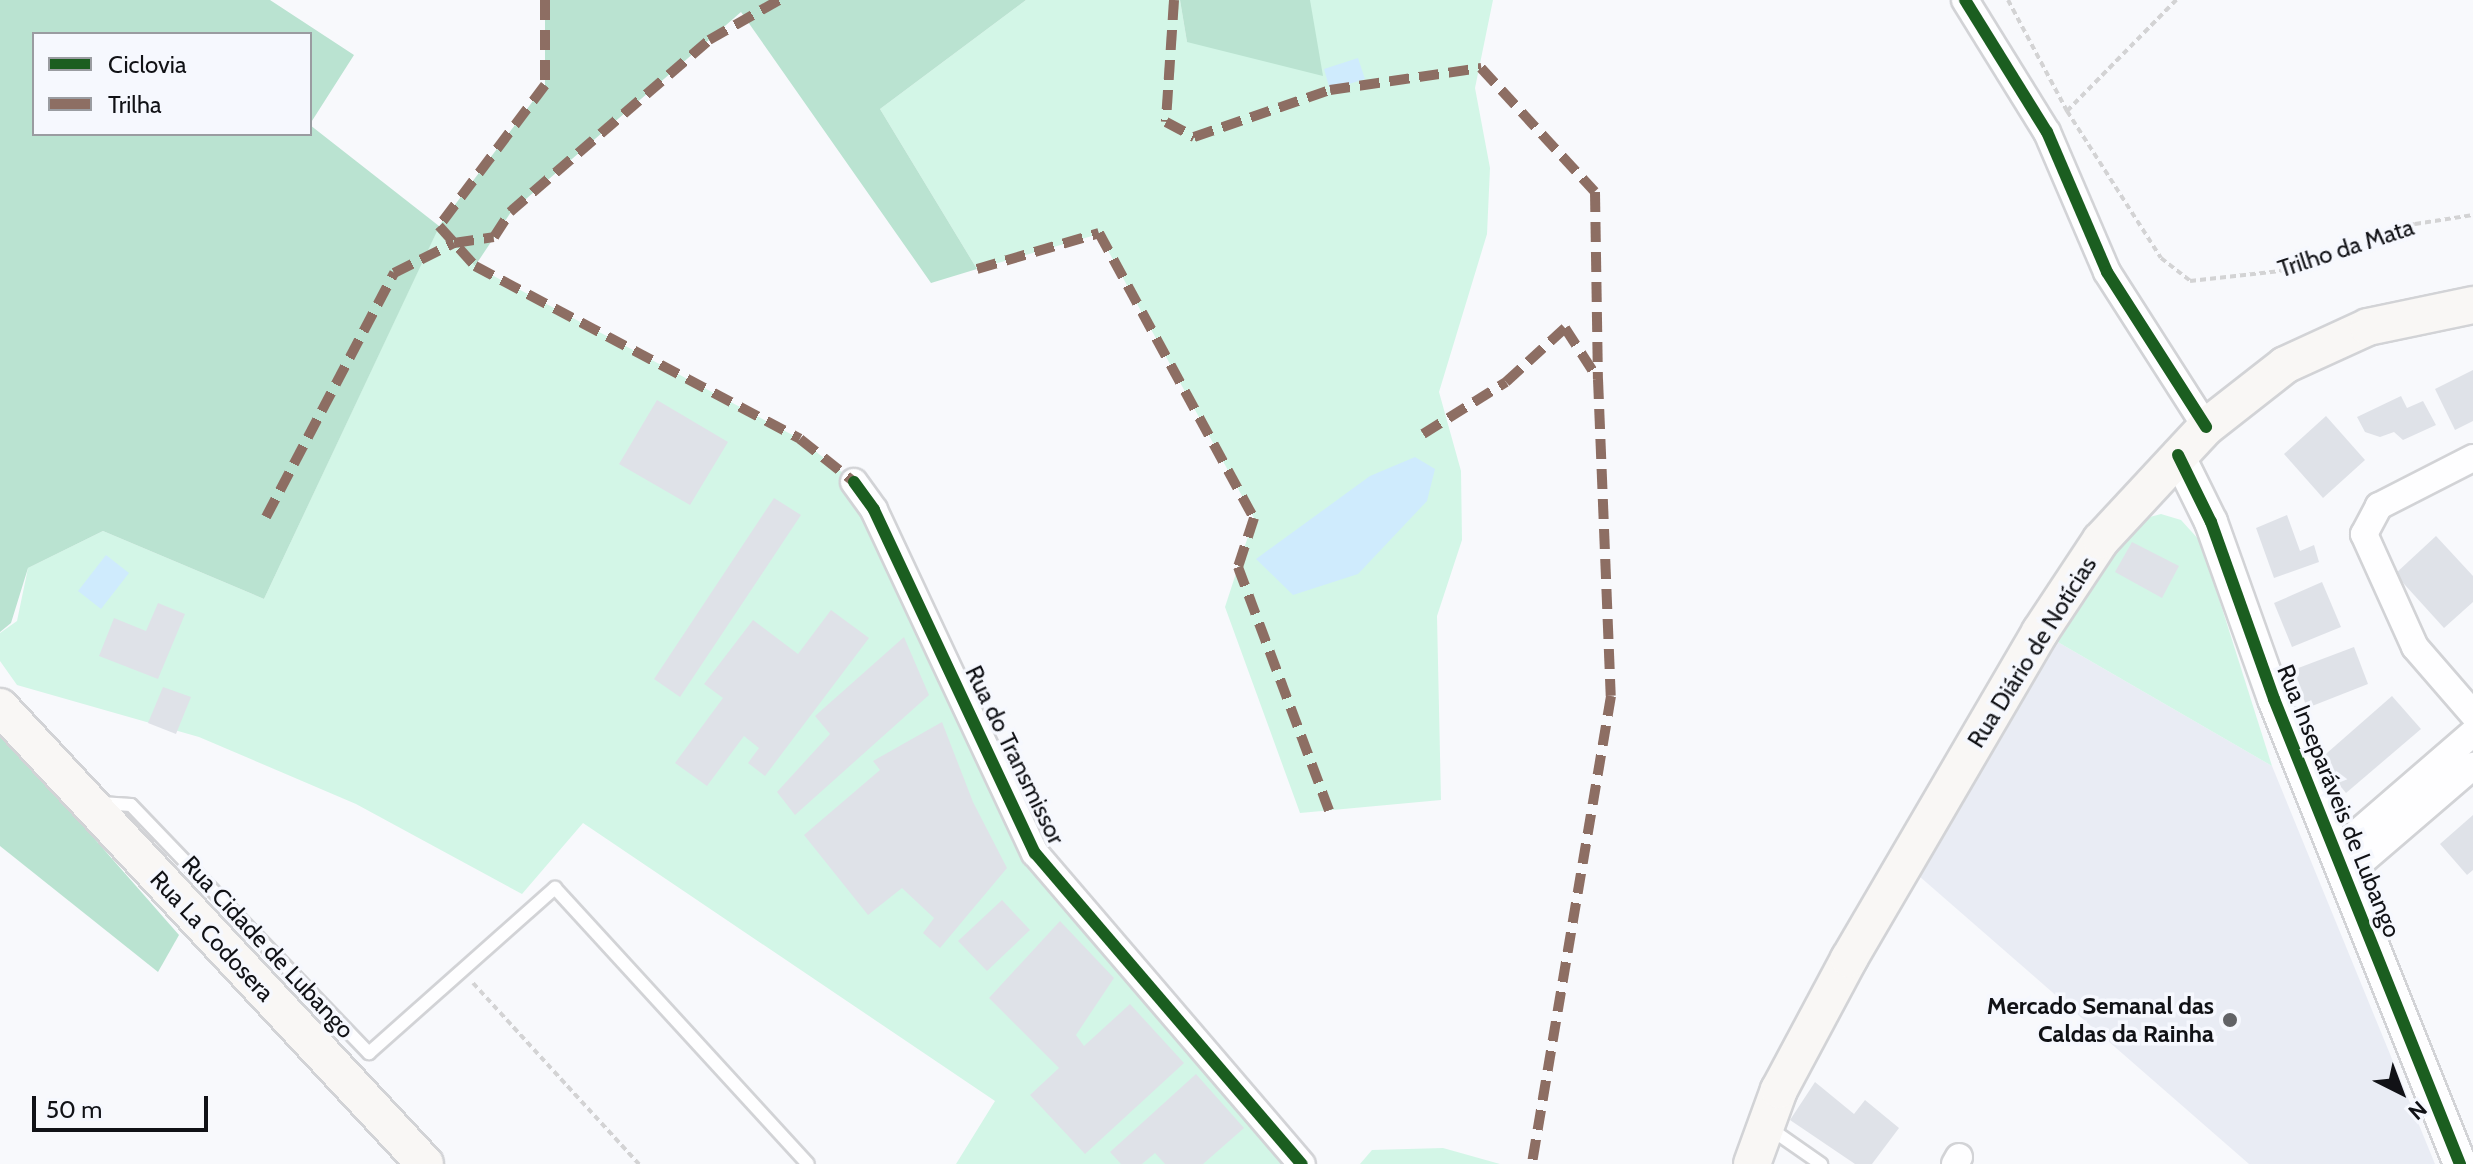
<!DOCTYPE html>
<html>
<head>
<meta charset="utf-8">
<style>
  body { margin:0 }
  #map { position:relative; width:2473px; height:1164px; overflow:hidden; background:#f8f9fc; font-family:Cabin,sans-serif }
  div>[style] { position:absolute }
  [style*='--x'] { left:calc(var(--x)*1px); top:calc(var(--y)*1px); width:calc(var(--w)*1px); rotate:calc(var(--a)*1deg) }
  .built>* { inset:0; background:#e9ecf4 }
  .green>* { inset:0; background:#d3f6e7 }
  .forest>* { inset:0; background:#bae3d1 }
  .water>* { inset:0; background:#cfebfd }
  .building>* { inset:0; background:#dfe2e8 }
  .path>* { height:4px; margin-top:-2px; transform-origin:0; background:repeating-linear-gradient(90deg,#d3d3d4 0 6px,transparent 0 10px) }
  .roads { filter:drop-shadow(2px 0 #d2d3d6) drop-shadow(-2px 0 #d2d3d6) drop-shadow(0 2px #d2d3d6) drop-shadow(0 -2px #d2d3d6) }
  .service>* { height:12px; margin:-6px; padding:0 6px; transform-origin:6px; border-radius:6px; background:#fefeff }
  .minor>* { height:26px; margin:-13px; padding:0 13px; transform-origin:13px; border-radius:13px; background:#fefeff }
  .tertiary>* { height:32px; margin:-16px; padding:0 16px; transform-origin:16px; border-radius:16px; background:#fefeff }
  .secondary>* { height:36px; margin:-18px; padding:0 18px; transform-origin:18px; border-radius:18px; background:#f9f7f5 }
  .quiet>* { height:10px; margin-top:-5px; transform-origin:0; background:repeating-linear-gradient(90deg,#8d6e63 0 20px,transparent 0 30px) }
  .cycleway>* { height:12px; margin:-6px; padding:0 6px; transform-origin:6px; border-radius:6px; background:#1b5e20 }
  .dots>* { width:22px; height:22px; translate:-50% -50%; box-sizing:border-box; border:4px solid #f6f8fe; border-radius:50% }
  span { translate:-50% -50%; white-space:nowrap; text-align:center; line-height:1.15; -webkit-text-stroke:7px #f6f8fe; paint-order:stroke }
  .street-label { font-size:24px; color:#111216 }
  .poi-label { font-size:24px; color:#111216; font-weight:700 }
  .right { translate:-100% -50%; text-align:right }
  .legend { position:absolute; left:32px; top:32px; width:280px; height:104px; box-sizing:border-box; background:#f6f8fe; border:2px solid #9a9ca1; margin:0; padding:10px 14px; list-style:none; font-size:24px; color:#111216 }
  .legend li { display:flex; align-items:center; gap:16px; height:40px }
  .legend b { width:40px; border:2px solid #9a9ca1 }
  .north { position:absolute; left:2361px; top:1052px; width:80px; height:80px; -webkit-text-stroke:6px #f6f8fe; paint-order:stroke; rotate:138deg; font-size:22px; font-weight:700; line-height:32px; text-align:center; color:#111216 }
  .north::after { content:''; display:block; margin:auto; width:28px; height:36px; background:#111216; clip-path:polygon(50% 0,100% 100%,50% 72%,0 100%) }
  .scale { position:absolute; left:32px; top:1096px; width:176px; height:36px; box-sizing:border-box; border:4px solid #111216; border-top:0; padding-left:10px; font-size:24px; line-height:28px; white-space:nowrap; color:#111216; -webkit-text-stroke:6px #f6f8fe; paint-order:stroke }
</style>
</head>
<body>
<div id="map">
  <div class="built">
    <i style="clip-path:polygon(2056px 641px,2272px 766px,2435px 1164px,2249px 1164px,1919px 876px)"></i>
  </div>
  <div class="green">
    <i style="clip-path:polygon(1026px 0,1180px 0,1187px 42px,1309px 0,1493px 0,1475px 88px,1490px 168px,1487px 234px,1439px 392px,1461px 471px,1462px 540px,1437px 616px,1441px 800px,1300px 813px,1225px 607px,1254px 518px,1099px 234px,977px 269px,880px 109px)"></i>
    <i style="clip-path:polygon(439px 226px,475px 266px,800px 439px,854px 482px,1035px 853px,1302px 1164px,956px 1164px,995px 1101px,583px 823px,522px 894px,356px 804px,199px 737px,17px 685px,0 661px,0 633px,17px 621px,28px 568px,103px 531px,264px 599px)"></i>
    <i style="clip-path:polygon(2161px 514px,2181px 520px,2201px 542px,2272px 766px,2056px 641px,2135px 521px)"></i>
    <i style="clip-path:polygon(1443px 1148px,1500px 1164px,1360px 1164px,1372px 1150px)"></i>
  </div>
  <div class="forest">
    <i style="clip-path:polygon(0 0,270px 0,354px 55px,310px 124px,310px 34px,34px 34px,34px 134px,310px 134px,310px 125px,439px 226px,545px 85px,545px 0,1026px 0,880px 109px,977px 269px,931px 283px,741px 12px,511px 212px,475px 266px,439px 227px,264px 599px,103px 531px,28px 568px,11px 623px,0 632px)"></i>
    <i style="clip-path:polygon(1180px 0,1310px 0,1323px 76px,1187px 42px)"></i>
    <i style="clip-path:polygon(0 731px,179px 935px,158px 972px,0 846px)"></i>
  </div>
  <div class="water">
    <i style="clip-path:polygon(1358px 58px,1365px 79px,1330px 90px,1324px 69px)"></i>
    <i style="clip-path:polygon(1415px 457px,1435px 469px,1427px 501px,1358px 574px,1293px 595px,1256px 559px,1370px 476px)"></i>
    <i style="clip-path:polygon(106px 555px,129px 573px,101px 609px,78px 591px)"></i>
  </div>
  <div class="building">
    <i style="clip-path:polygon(2473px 370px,2473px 421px,2455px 430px,2435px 389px)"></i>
    <i style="clip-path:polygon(2401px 396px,2407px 408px,2423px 401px,2436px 425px,2403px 440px,2394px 432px,2380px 437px,2365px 432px,2357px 417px)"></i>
    <i style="clip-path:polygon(657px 400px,728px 442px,690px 505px,619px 464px)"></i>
    <i style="clip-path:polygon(2326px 416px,2365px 460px,2323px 498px,2284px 454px)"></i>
    <i style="clip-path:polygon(774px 498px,801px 515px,680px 697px,654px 679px)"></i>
    <i style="clip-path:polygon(2287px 515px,2300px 551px,2314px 545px,2319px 562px,2274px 578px,2256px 528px)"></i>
    <i style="clip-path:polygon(2436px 536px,2473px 576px,2473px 602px,2444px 628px,2395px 574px)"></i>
    <i style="clip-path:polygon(2132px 542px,2179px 566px,2162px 598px,2115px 572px)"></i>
    <i style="clip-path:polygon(2322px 582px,2341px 627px,2292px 647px,2274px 603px)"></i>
    <i style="clip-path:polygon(158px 603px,185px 614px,158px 679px,99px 656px,114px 618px,146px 631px)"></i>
    <i style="clip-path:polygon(831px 610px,869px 638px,765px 776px,748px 763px,759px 748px,744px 736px,707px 786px,675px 763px,723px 698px,704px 684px,753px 620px,798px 654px)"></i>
    <i style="clip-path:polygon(904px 637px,929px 695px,795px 815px,777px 792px,830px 734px,815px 716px)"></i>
    <i style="clip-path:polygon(2354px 647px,2368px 684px,2307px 708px,2293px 670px)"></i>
    <i style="clip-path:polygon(163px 687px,191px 697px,176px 734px,148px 723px)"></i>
    <i style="clip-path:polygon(2392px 696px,2421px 729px,2346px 793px,2319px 760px)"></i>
    <i style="clip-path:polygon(942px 722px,973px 802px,1007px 868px,940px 948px,923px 933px,934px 918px,902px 888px,868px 915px,804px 835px,880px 770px,873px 761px)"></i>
    <i style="clip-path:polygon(2473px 815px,2473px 870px,2467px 875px,2440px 844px)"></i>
    <i style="clip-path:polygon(1002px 900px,1030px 930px,987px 971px,958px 941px)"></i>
    <i style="clip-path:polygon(1060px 921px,1114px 978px,1076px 1035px,1084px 1046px,1130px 1004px,1184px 1063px,1085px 1154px,1030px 1095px,1059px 1068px,989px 998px)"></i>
    <i style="clip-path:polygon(1196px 1074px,1244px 1128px,1203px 1164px,1165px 1164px,1155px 1153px,1142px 1164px,1121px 1164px,1110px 1152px)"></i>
    <i style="clip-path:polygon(1815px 1082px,1854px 1114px,1865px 1100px,1899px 1128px,1872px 1164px,1855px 1164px,1790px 1120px)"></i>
  </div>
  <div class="path">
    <i style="--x:2008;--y:0;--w:126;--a:62"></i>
    <i style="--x:2067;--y:111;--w:174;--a:57.4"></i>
    <i style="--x:2161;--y:258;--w:37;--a:38"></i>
    <i style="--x:2190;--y:281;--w:91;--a:-6.3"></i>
    <i style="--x:2280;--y:271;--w:143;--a:-19.2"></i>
    <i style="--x:2415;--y:224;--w:59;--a:-8.8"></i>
    <i style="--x:2067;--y:111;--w:156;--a:-45.5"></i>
    <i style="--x:473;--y:983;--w:246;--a:47.5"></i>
  </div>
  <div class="roads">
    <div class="service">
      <i style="--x:101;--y:803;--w:30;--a:4"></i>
      <i style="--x:131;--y:805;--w:344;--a:46.2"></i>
      <i style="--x:369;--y:1053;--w:249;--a:-41.6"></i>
      <i style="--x:555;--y:888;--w:374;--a:47.5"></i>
      <i style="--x:1768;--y:1127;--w:65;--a:34.9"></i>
    </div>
    <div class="minor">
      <i style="--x:1965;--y:0;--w:155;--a:58.2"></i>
      <i style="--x:2047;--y:132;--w:152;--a:66.8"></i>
      <i style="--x:2107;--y:272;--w:184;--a:57.4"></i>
      <i style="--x:2473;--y:458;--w:106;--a:152.9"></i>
      <i style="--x:2379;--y:506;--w:32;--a:118"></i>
      <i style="--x:2364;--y:534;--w:124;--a:65.7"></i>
      <i style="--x:2415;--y:647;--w:89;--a:49.1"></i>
      <i style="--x:854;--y:482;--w:34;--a:54"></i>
      <i style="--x:874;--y:510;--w:379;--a:64.9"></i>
      <i style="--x:1035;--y:853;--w:410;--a:49.4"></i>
      <i style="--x:2335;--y:852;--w:182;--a:-40.8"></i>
      <i style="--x:2345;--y:876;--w:169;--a:-40.7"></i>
      <i style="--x:1955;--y:1164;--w:8;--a:-60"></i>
    </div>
    <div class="tertiary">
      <i style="--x:2178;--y:455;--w:75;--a:63.8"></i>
      <i style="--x:2211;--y:522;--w:188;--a:70.4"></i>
      <i style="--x:2274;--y:699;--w:501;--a:68.2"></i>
    </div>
    <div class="secondary">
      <i style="--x:0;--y:707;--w:624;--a:47.08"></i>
      <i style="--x:1752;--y:1164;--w:79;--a:-70"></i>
      <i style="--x:1779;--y:1090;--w:149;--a:-61.9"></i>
      <i style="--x:1849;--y:959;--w:379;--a:-59.7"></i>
      <i style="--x:2040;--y:632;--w:110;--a:-56.5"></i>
      <i style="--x:2101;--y:540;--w:154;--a:-47.1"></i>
      <i style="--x:2206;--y:427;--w:100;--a:-38.1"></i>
      <i style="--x:2285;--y:365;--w:91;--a:-24.6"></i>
      <i style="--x:2368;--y:327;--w:107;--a:-11.8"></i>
    </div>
  </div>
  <div class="quiet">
    <i style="--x:545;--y:0;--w:85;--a:90"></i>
    <i style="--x:545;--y:85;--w:176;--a:126.9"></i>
    <i style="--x:439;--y:226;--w:54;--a:48"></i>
    <i style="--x:475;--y:266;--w:368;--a:28"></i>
    <i style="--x:800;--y:439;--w:69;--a:38.5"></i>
    <i style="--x:1174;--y:0;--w:122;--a:93.8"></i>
    <i style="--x:1166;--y:122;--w:32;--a:28"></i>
    <i style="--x:1194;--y:137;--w:144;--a:-19.1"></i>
    <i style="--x:1330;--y:90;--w:153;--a:-8.3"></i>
    <i style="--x:1481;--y:68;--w:168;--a:47.4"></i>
    <i style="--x:1595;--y:192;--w:187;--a:89.1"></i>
    <i style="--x:977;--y:269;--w:127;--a:-16.4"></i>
    <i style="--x:1099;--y:233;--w:324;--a:61.5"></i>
    <i style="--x:1254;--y:518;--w:52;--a:108.1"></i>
    <i style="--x:1238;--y:567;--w:260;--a:69.5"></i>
    <i style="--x:1423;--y:434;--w:98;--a:-32.1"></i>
    <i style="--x:1506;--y:382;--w:80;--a:-42.5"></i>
    <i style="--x:1565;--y:328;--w:61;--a:57.1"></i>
    <i style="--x:1598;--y:379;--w:317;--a:87.7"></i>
    <i style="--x:1611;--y:696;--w:475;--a:99.6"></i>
    <i style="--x:266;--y:517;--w:276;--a:-62.3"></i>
    <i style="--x:394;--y:273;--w:67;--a:-26.6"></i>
    <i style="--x:454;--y:243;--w:40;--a:-8.5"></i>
    <i style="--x:494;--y:237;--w:30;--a:-57"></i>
    <i style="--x:510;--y:212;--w:263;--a:-40.8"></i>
    <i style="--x:709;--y:40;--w:81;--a:-29.7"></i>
  </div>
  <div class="cycleway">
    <i style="--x:1965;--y:0;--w:155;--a:58.2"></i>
    <i style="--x:2047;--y:132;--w:152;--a:66.8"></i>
    <i style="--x:2107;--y:272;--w:184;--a:57.4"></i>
    <i style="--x:2178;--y:455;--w:75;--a:63.8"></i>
    <i style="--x:2211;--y:522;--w:188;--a:70.4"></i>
    <i style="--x:2274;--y:699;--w:501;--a:68.2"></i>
    <i style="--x:854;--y:482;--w:34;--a:54"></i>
    <i style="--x:874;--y:510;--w:379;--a:64.9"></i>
    <i style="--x:1035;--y:853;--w:410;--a:49.4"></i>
  </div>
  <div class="dots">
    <i style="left:2230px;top:1020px;background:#626366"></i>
  </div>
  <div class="street-label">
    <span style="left:2346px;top:248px;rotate:-18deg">Trilho da Mata</span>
    <span style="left:2032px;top:652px;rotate:-58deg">Rua Diário de Notícias</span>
    <span style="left:1015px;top:755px;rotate:64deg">Rua do Transmissor</span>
    <span style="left:2339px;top:801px;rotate:68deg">Rua Inseparáveis de Lubango</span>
    <span style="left:212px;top:936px;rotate:47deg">Rua La Codosera</span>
    <span style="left:268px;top:947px;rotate:47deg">Rua Cidade de Lubango</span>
  </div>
  <div class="poi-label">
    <span class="right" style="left:2214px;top:1020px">Mercado Semanal das<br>Caldas da Rainha</span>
  </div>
  <ul class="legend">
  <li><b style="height:10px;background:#1b5e20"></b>Ciclovia</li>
  <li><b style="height:10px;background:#8d6e63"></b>Trilha</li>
  </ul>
  <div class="north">N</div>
  <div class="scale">50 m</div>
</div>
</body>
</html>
